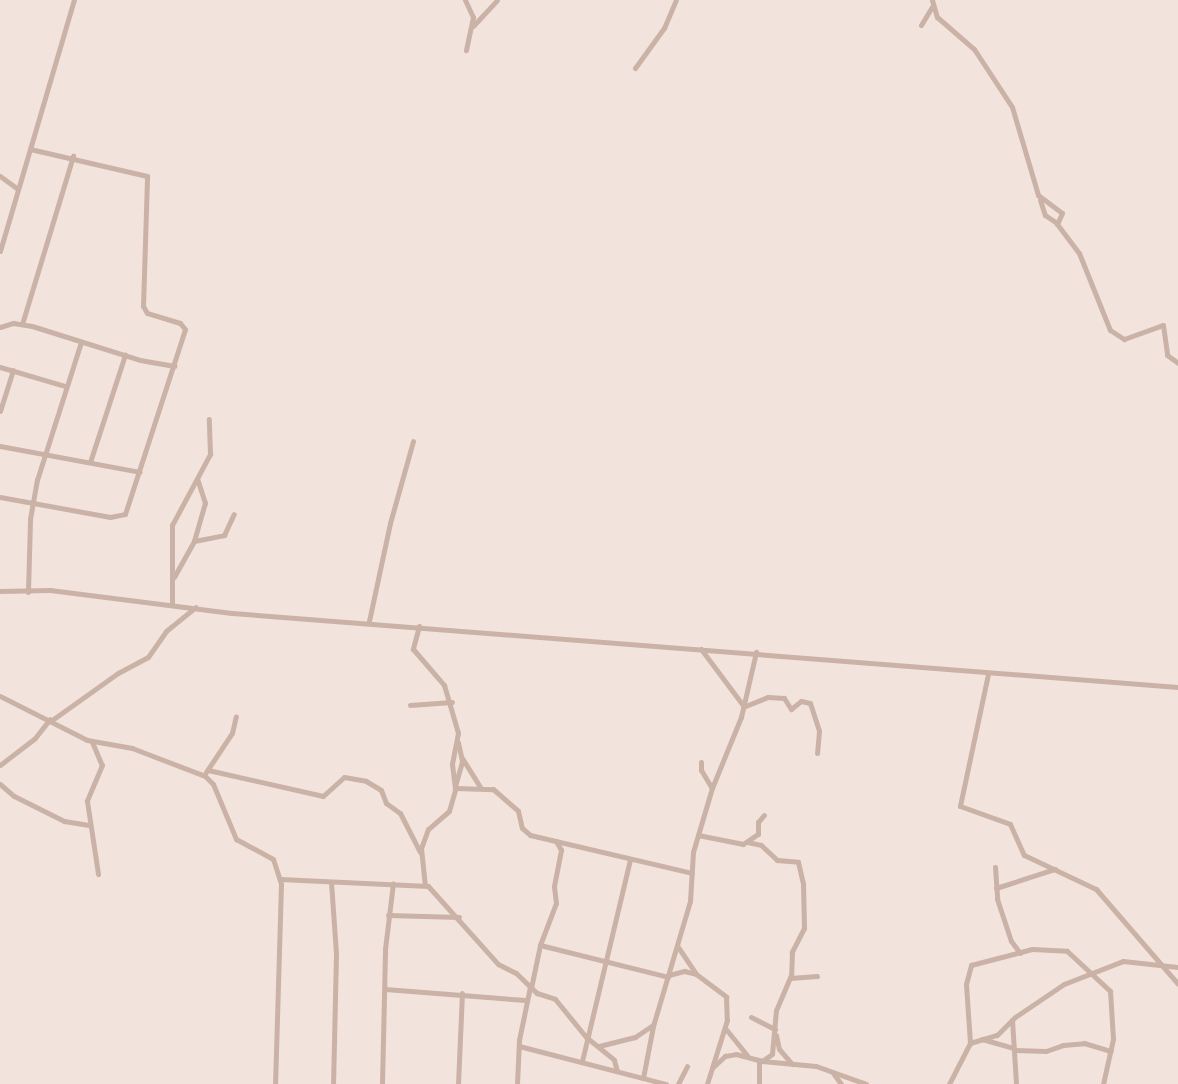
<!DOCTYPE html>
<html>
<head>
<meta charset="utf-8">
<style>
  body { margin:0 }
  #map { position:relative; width:1178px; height:1084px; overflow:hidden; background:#f2e4dc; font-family:Inter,sans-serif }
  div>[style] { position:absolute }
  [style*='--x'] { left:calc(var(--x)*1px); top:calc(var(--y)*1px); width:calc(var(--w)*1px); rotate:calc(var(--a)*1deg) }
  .minor>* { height:5px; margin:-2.5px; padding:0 2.5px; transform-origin:2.5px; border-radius:2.5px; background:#cbb2a7 }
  span { translate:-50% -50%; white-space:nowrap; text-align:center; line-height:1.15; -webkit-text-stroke:6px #faefe8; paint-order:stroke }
</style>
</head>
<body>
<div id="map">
  <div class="minor">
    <i style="--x:465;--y:0;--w:19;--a:65"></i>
    <i style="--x:473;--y:17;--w:34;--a:102"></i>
    <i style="--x:932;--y:0;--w:18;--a:74"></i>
    <i style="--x:937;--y:17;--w:49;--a:40.9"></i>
    <i style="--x:974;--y:49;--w:69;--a:56.8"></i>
    <i style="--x:1012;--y:107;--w:92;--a:73.5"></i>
    <i style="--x:1038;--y:195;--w:30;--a:37"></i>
    <i style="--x:1062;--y:213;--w:12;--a:114"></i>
    <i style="--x:1057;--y:224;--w:36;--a:53"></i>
    <i style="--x:1079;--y:253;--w:83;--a:68.1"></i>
    <i style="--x:1110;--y:330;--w:17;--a:33"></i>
    <i style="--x:1124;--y:339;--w:41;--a:-19.7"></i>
    <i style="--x:1163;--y:325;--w:30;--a:82"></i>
    <i style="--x:1167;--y:355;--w:14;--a:36"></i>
    <i style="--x:921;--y:25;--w:21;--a:-59"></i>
    <i style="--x:473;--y:26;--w:35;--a:-47"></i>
    <i style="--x:635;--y:68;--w:49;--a:-54.1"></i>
    <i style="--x:664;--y:28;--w:30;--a:-67"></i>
    <i style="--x:0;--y:176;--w:22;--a:36"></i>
    <i style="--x:1040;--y:200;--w:16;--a:72"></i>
    <i style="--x:1045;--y:215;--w:14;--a:34"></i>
    <i style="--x:0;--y:251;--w:262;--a:-73.6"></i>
    <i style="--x:22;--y:324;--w:176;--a:-73.1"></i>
    <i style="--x:0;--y:327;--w:14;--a:-17"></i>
    <i style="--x:13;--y:323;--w:19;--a:9"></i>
    <i style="--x:32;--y:326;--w:113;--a:17.5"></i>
    <i style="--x:140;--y:360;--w:35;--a:10"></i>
    <i style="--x:0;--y:367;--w:68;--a:16.3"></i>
    <i style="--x:0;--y:411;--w:43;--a:-72.4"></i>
    <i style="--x:0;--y:446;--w:142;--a:10.5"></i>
    <i style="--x:90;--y:462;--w:113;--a:-71.9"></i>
    <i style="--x:0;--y:497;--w:112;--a:10.3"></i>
    <i style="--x:110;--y:517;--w:15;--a:-11"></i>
    <i style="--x:125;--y:514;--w:194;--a:-72"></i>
    <i style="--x:185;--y:329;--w:8;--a:-130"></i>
    <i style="--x:180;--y:323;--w:34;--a:-163"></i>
    <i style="--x:147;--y:313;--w:8;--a:-120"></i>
    <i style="--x:143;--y:306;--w:130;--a:-88.2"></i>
    <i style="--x:147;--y:176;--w:120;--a:-167"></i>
    <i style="--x:194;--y:541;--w:40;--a:-74"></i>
    <i style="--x:205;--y:503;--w:25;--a:-108"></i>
    <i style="--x:174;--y:577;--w:41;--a:-60.9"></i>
    <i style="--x:194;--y:541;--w:31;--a:-11"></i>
    <i style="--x:224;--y:535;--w:23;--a:-65"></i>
    <i style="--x:0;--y:591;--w:50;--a:-1.1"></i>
    <i style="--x:50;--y:590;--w:183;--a:7.2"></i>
    <i style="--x:232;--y:613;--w:949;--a:4.47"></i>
    <i style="--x:28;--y:592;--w:73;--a:-88.4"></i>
    <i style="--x:30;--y:519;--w:40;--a:-80"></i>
    <i style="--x:37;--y:480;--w:145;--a:-72.3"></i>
    <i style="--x:172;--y:604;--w:79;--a:-90"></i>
    <i style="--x:172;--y:525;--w:81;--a:-61.8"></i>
    <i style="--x:210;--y:454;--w:35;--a:-92"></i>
    <i style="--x:369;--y:621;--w:100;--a:-77.9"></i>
    <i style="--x:390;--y:523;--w:85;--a:-74.3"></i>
    <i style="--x:419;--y:626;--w:24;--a:105"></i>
    <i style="--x:413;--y:649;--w:48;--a:49.3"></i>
    <i style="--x:444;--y:685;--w:50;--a:73.7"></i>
    <i style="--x:458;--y:733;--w:32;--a:101"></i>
    <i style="--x:452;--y:764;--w:26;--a:83"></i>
    <i style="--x:455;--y:790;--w:22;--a:106"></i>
    <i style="--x:449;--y:811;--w:28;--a:139"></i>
    <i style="--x:428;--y:829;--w:20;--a:110"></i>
    <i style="--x:421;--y:848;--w:37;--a:84"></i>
    <i style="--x:701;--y:649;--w:69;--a:53.3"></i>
    <i style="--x:988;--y:674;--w:135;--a:102"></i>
    <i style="--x:960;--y:806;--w:53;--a:19.8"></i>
    <i style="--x:1010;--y:824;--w:34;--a:66"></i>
    <i style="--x:1024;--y:855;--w:80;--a:25.3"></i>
    <i style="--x:1096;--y:889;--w:125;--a:49.2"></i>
    <i style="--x:0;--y:696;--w:97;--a:26.8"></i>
    <i style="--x:87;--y:740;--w:46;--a:10.1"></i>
    <i style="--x:132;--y:748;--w:78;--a:21"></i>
    <i style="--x:205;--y:776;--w:11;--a:45"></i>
    <i style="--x:213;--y:784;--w:60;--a:67.3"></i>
    <i style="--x:236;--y:839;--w:42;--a:28.4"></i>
    <i style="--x:273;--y:859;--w:26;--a:72"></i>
    <i style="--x:281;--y:884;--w:200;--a:91.7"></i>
    <i style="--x:410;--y:705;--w:42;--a:-4.1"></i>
    <i style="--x:743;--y:707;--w:27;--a:-22"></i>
    <i style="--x:768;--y:697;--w:16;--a:4"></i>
    <i style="--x:784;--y:698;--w:13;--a:58"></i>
    <i style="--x:791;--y:709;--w:13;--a:-39"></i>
    <i style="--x:801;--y:701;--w:9;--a:13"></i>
    <i style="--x:810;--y:703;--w:29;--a:72"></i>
    <i style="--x:819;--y:731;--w:22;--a:95"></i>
    <i style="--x:52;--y:720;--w:81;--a:-35.5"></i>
    <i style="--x:118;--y:673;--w:34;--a:-28"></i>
    <i style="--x:148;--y:657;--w:32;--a:-55"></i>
    <i style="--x:166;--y:631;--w:38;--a:-39"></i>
    <i style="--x:92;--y:742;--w:25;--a:67"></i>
    <i style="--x:102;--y:765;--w:39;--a:113"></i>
    <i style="--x:87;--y:801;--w:74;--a:81.4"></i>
    <i style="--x:462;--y:758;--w:34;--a:58"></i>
    <i style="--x:701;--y:762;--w:8;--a:90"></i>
    <i style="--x:701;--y:770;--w:21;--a:59"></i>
    <i style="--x:0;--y:765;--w:44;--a:-37.6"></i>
    <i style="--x:35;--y:738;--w:24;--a:-52"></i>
    <i style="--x:208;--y:770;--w:118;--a:12.7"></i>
    <i style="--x:323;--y:796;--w:28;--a:-42"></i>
    <i style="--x:344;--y:777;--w:22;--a:10"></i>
    <i style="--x:366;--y:781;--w:17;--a:31"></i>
    <i style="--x:381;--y:790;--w:14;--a:69"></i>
    <i style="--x:386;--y:803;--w:17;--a:36"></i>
    <i style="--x:400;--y:813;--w:44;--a:62.9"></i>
    <i style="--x:206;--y:772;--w:47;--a:-56.3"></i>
    <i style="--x:232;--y:733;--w:17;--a:-77"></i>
    <i style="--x:0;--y:784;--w:18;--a:41"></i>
    <i style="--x:14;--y:796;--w:56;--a:26.6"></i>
    <i style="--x:64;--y:821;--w:25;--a:9"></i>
    <i style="--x:455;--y:786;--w:26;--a:-74"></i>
    <i style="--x:462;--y:761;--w:19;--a:-102"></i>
    <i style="--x:455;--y:788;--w:38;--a:2"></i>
    <i style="--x:493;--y:789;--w:33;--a:41"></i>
    <i style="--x:518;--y:811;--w:17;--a:77"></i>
    <i style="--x:522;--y:828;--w:11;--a:41"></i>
    <i style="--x:530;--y:835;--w:166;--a:13.2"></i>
    <i style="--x:698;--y:835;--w:46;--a:11.3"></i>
    <i style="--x:743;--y:844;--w:18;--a:-34"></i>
    <i style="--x:758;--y:834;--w:12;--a:-90"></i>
    <i style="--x:758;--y:822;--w:9;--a:-49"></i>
    <i style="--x:747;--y:842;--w:14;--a:12"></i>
    <i style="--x:761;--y:845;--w:22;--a:43"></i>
    <i style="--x:777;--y:860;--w:21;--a:5"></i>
    <i style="--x:798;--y:862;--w:23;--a:77"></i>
    <i style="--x:803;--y:884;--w:44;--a:88.7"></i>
    <i style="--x:804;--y:928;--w:27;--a:117"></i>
    <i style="--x:792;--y:952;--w:23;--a:92"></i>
    <i style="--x:791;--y:975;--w:38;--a:113"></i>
    <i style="--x:776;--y:1010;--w:44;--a:95.2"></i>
    <i style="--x:772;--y:1054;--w:12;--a:145"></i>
    <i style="--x:995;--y:867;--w:32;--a:86"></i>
    <i style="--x:997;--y:899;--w:44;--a:71.6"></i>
    <i style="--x:1011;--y:941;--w:15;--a:53"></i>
    <i style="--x:280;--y:879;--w:148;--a:2.7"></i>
    <i style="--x:428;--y:886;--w:105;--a:48.1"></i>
    <i style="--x:498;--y:964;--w:20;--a:27"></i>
    <i style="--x:516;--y:973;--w:29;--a:44"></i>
    <i style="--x:537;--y:993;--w:19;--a:18"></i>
    <i style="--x:555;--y:999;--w:49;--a:50.8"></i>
    <i style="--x:586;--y:1037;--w:36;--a:39"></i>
    <i style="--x:614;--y:1060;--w:11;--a:75"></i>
    <i style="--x:331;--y:882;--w:72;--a:86"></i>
    <i style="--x:336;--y:954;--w:130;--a:91.3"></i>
    <i style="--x:996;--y:888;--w:62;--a:-17.9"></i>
    <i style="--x:388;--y:915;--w:71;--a:1.6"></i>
    <i style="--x:540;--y:945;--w:132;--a:14"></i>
    <i style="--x:678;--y:947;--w:32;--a:56"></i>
    <i style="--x:669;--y:975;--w:16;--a:-15"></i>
    <i style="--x:684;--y:971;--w:12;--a:14"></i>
    <i style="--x:696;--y:974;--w:38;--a:37"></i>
    <i style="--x:726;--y:997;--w:23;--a:88"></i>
    <i style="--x:727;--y:1020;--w:67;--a:107.4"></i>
    <i style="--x:790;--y:978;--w:27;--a:-4"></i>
    <i style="--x:531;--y:988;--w:44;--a:-78.2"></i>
    <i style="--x:540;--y:945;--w:45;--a:-69.1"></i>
    <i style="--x:556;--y:903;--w:17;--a:-97"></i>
    <i style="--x:554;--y:886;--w:37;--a:-79"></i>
    <i style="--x:561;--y:850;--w:10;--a:-119"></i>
    <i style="--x:385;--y:989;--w:141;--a:4.5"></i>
    <i style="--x:751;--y:1017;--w:27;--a:27"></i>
    <i style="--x:1012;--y:1020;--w:64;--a:86.4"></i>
    <i style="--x:725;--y:1028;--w:35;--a:51"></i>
    <i style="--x:776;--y:1035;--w:14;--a:78"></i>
    <i style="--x:779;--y:1049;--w:20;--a:49"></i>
    <i style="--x:982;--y:1039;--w:33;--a:16"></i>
    <i style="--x:970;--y:1043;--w:59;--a:-93.9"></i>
    <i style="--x:966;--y:984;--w:20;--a:-75"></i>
    <i style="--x:971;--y:965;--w:63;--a:-14.7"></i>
    <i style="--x:1032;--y:949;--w:35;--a:3"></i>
    <i style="--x:1067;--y:951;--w:59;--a:42.9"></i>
    <i style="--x:1110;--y:991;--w:48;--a:86.4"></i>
    <i style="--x:1113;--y:1039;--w:46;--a:102.5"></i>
    <i style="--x:519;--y:1046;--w:152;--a:14.5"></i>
    <i style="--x:599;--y:1046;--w:37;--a:-14"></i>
    <i style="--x:635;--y:1037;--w:22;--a:-34"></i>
    <i style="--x:1014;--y:1050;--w:32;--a:2"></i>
    <i style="--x:1046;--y:1051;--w:18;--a:-19"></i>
    <i style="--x:1063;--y:1045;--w:21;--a:-5"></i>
    <i style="--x:1084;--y:1043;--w:28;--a:17"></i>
    <i style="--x:582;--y:1061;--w:207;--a:-76.6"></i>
    <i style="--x:712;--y:1068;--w:18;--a:-43"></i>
    <i style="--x:725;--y:1056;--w:11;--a:-10"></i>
    <i style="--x:736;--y:1054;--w:27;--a:15"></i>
    <i style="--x:762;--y:1061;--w:54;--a:5.3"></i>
    <i style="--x:816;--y:1066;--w:53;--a:19.8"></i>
    <i style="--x:833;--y:1073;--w:14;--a:54"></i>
    <i style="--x:643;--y:1078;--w:53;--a:-79.1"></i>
    <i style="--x:653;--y:1026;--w:130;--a:-73.5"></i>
    <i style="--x:690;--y:901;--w:49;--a:-86.5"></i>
    <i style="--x:693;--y:852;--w:67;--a:-73.5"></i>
    <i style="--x:712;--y:788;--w:77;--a:-67.8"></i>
    <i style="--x:741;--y:717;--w:67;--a:-77"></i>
    <i style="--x:382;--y:1084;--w:135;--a:-88.7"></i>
    <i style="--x:385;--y:949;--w:66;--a:-83.1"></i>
    <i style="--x:458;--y:1084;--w:91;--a:-87.5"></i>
    <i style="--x:517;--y:1084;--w:44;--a:-87.4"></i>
    <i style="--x:519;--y:1040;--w:54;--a:-78.3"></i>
    <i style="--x:678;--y:1084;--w:20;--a:-63"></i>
    <i style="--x:759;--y:1084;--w:24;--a:-90"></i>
    <i style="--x:949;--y:1084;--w:46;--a:-62.9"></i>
    <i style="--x:970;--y:1043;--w:28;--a:-17"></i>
    <i style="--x:997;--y:1035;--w:25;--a:-45"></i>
    <i style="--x:1015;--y:1017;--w:59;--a:-34"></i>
    <i style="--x:1064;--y:984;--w:63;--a:-21.3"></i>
    <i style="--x:1123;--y:961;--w:55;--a:6.2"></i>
  </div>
</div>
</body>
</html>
